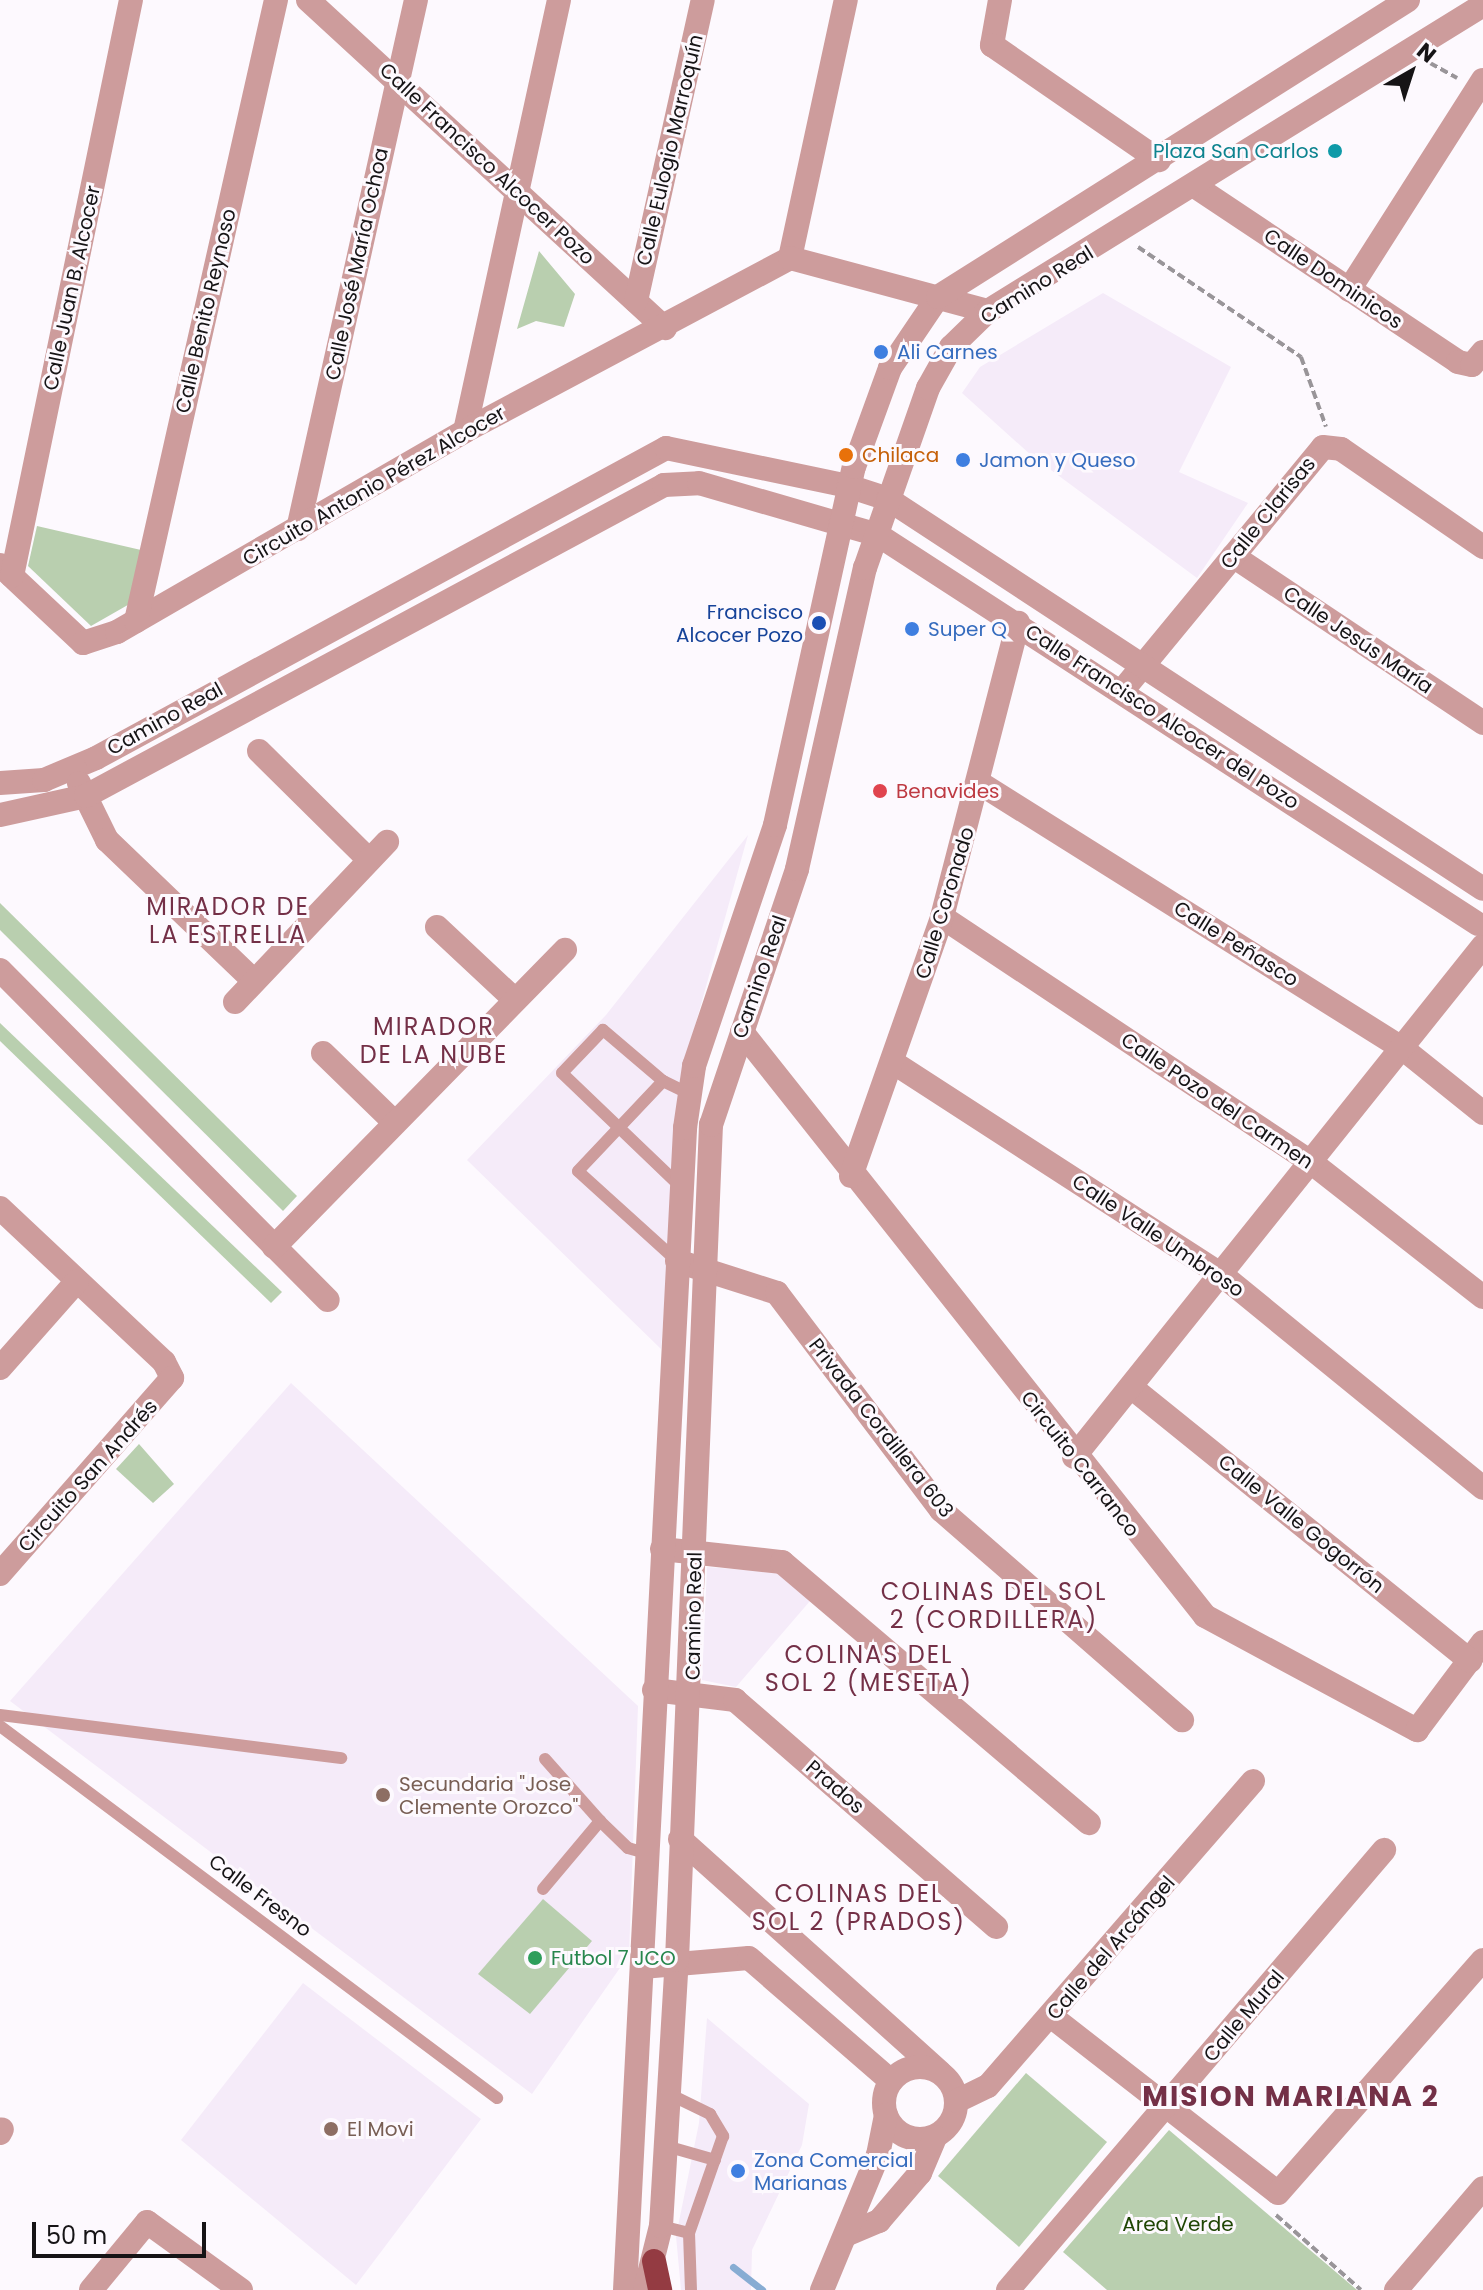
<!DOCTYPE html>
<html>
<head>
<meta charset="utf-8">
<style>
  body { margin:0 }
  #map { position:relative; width:1483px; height:2290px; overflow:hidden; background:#fdf9fe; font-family:Poppins,sans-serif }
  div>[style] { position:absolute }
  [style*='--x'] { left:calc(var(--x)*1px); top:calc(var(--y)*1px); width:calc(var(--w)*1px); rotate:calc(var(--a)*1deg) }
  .built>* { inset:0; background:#f5ebf9 }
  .green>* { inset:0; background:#b9cfaf }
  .stream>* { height:7px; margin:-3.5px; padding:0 3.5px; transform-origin:3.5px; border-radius:3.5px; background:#87acd3 }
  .path>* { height:4px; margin-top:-2px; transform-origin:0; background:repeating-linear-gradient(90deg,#999599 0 8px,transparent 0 12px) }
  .service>* { height:12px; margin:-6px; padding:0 6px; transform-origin:6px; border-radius:6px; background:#cd9c9c }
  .minor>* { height:24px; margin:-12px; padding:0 12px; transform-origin:12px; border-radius:12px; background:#cd9c9c }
  .minor>.ring { margin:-12px; padding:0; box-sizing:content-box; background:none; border:24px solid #cd9c9c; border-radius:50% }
  .tertiary>* { height:24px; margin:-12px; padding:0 12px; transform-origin:12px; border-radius:12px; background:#cd9c9c }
  .trunk>* { height:24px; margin:-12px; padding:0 12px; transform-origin:12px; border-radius:12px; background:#943b42 }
  .dots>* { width:22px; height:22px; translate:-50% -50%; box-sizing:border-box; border:4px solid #fdf9fe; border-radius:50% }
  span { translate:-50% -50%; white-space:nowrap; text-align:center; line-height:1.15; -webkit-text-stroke:6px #fdf9fe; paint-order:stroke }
  .street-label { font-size:20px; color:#161416 }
  .culture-label { font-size:20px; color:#0d838f }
  .right { translate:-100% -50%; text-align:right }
  .shop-label { font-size:20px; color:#366cbe }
  .left { translate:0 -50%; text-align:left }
  .food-label { font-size:20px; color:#c56008 }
  .transit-label { font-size:20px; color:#164399 }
  .health-label { font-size:20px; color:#be3a42 }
  .education-label { font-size:20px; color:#785e54 }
  .leisure-label { font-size:20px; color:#27864d }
  .park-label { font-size:20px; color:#1f4504 }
  .quarter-label { font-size:24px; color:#743047; letter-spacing:2px }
  .district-label { font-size:28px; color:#743047; font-weight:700; letter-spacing:2px }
  .north { position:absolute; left:1371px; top:32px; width:80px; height:80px; -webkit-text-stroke:6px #fdf9fe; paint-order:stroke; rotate:39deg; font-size:22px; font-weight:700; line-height:32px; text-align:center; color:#161416 }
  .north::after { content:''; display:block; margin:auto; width:28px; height:36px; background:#161416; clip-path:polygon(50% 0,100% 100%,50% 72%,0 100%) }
  .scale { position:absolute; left:32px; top:2222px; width:174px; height:36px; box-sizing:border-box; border:4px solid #161416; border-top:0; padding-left:10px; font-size:24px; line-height:28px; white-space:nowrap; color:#161416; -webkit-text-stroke:6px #fdf9fe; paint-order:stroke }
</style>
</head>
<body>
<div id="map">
  <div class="built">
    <i style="clip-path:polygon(1103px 293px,1231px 367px,1179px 472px,1248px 503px,1197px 578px,1032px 456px,962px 393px,980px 367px)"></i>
    <i style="clip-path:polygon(748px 835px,682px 1073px,661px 1349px,467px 1160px,606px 1015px)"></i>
    <i style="clip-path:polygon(291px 1383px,638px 1706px,629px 1955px,532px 2094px,10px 1701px)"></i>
    <i style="clip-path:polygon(707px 1567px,776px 1572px,810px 1601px,736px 1687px,702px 1680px)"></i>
    <i style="clip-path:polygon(303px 1983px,481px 2119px,356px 2285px,181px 2140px)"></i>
    <i style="clip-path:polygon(707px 2018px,809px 2104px,802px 2145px,752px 2250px,751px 2290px,681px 2290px,676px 2236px,699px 2123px)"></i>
  </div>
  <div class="green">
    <i style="clip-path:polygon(539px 251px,575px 294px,564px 327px,536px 321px,517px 329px)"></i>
    <i style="clip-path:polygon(37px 526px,141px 550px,133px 602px,91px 626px,28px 566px)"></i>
    <i style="clip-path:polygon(0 903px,297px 1196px,283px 1211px,0 930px)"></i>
    <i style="clip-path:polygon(0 1023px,282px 1292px,271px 1303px,0 1041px)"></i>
    <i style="clip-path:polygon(139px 1444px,174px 1484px,153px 1503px,116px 1469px)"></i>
    <i style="clip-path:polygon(543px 1899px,592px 1941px,530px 2014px,478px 1974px)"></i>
    <i style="clip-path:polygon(1026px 2073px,1107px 2142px,1019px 2247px,938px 2176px)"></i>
    <i style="clip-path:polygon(1169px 2130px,1357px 2290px,1107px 2290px,1063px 2252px)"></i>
  </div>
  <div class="stream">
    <i style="--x:733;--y:2267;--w:37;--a:38"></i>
  </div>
  <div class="path">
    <i style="--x:1430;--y:63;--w:31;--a:29"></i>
    <i style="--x:1138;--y:247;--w:197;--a:34"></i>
    <i style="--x:1301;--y:357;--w:74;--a:70.3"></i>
    <i style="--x:1276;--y:2215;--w:113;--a:41.4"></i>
  </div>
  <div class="service">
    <i style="--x:663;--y:1081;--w:79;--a:-139.6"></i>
    <i style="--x:603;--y:1030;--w:59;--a:133.6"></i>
    <i style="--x:562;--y:1073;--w:165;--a:43.8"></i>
    <i style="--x:676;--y:1260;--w:132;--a:-137.8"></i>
    <i style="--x:578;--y:1171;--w:124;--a:-46.6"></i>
    <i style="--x:663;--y:1081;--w:30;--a:26"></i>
    <i style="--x:0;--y:1715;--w:344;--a:7.2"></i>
    <i style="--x:0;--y:1726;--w:621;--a:36.81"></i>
    <i style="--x:545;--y:1759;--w:83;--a:48.4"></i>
    <i style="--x:543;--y:1889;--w:89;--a:-50"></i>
    <i style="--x:600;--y:1821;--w:39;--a:44"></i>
    <i style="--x:628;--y:1848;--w:19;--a:16"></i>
    <i style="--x:669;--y:2094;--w:46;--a:26"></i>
    <i style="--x:710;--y:2114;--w:26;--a:59"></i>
    <i style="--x:723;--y:2136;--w:103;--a:109.3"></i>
    <i style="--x:666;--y:2146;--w:51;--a:15.9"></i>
    <i style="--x:661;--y:2226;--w:29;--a:14"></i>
    <i style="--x:689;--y:2233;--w:57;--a:88"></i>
  </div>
  <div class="minor">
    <i style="--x:308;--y:0;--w:485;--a:42.6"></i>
    <i style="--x:1000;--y:0;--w:46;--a:100.1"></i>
    <i style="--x:992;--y:45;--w:203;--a:34.6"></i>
    <i style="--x:1196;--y:187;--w:315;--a:33.7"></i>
    <i style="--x:1458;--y:362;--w:14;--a:12"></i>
    <i style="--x:1472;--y:365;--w:17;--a:-50"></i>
    <i style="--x:790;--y:258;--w:264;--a:-77.8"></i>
    <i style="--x:1349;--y:290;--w:249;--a:-57.5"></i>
    <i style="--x:636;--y:301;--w:308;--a:-77.5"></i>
    <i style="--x:465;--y:431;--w:441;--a:-77.7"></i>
    <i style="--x:298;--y:529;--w:542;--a:-77.43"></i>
    <i style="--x:1233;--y:556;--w:301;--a:33.7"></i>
    <i style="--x:0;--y:565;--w:114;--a:43.2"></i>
    <i style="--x:83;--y:643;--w:36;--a:-18"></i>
    <i style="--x:117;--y:632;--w:402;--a:-30"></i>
    <i style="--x:465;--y:431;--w:368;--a:-28"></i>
    <i style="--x:790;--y:258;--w:205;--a:15"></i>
    <i style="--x:12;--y:576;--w:588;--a:-78.33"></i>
    <i style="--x:136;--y:621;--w:637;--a:-77.3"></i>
    <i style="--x:1122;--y:691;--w:316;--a:-50.5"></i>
    <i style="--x:1323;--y:447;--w:18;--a:6"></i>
    <i style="--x:1341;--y:449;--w:173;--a:34.6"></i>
    <i style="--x:259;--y:751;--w:155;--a:44.7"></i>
    <i style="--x:0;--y:783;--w:44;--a:-3.9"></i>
    <i style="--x:44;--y:780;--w:56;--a:-22.9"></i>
    <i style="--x:96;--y:758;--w:649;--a:-28.54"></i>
    <i style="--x:666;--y:448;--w:186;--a:11.8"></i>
    <i style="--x:79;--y:783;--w:64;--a:63.8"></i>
    <i style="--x:107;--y:840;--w:202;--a:43.8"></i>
    <i style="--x:981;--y:784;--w:497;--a:32.1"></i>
    <i style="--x:1402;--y:1048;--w:104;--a:38.7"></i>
    <i style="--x:0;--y:815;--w:88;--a:-12.5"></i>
    <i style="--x:86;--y:796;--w:656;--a:-28.28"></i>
    <i style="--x:664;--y:485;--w:35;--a:-3"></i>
    <i style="--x:699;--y:483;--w:147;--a:16.2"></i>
    <i style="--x:942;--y:917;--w:444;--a:33.6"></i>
    <i style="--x:1312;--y:1163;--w:217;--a:38.1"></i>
    <i style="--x:437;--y:927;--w:107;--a:43.1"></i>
    <i style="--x:0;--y:970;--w:465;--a:45.2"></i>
    <i style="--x:235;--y:1002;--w:221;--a:-46.5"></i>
    <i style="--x:742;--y:1032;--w:745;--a:51.59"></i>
    <i style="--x:1205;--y:1616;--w:241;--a:28.3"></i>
    <i style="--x:1417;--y:1730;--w:110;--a:-53.1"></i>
    <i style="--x:323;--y:1053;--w:100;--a:44.2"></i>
    <i style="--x:894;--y:1063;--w:391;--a:32.9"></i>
    <i style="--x:1222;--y:1275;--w:337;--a:39.2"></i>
    <i style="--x:851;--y:1176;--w:275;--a:-70.6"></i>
    <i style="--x:942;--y:917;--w:304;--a:-75.5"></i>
    <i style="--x:0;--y:1208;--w:225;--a:43.2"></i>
    <i style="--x:164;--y:1362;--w:18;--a:63"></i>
    <i style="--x:172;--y:1378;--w:261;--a:131.3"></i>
    <i style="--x:274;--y:1247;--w:416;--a:-45.6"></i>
    <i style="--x:677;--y:1261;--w:105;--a:17.7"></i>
    <i style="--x:777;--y:1293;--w:272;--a:52.9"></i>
    <i style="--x:941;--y:1510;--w:320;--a:41.1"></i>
    <i style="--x:0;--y:1368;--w:116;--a:-48.5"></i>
    <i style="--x:1131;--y:1387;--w:436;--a:38.9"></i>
    <i style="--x:1074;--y:1457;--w:655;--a:-51.33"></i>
    <i style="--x:662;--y:1549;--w:121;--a:6.2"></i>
    <i style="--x:782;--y:1562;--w:403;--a:40.4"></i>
    <i style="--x:654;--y:1690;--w:82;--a:7"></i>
    <i style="--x:735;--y:1700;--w:346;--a:41"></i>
    <i style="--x:680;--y:1839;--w:349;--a:41.9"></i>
    <i style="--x:642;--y:1967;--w:107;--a:-4.8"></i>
    <i style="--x:749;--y:1958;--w:188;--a:40.9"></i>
    <i style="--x:1052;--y:2017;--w:286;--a:37.9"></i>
    <i style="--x:1278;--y:2193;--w:310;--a:-48.7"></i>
    <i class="ring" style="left:884px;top:2067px;width:48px;height:48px"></i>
    <i style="--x:957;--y:2101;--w:34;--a:-26"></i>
    <i style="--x:988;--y:2086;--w:404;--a:-49"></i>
    <i style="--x:0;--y:2133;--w:4;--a:-63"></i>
    <i style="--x:848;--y:2234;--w:34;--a:-23"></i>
    <i style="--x:879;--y:2221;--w:63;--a:-49.5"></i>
    <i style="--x:920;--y:2173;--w:39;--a:-67"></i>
    <i style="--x:91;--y:2290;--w:88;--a:-50.5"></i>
    <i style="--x:147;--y:2222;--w:116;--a:35.9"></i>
    <i style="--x:822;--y:2290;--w:146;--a:-67.5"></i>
    <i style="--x:878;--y:2155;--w:41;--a:-78.7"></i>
    <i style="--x:1008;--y:2290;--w:579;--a:-49.48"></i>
    <i style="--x:1396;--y:2290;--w:134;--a:-49.5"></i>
  </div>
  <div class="tertiary">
    <i style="--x:848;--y:486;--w:42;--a:18"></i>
    <i style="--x:888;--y:499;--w:711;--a:33.24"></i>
    <i style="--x:840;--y:524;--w:40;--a:16"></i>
    <i style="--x:878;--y:535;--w:715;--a:32.96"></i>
    <i style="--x:625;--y:2290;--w:1164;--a:-87.04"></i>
    <i style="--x:685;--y:1128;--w:63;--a:-81.7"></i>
    <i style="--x:694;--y:1066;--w:254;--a:-71.4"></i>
    <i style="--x:775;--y:825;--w:367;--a:-77.6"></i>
    <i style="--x:854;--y:467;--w:105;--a:-70"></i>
    <i style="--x:890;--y:368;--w:86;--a:-55.9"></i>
    <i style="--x:938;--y:297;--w:556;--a:-32.29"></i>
    <i style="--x:645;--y:2290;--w:66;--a:-76"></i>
    <i style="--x:661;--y:2226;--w:266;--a:-86.6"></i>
    <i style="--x:677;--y:1960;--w:836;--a:-87.67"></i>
    <i style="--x:711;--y:1125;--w:270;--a:-71.4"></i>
    <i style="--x:797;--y:869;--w:309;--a:-77.3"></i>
    <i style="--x:865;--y:568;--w:191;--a:-70.7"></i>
    <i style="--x:928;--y:388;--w:47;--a:-60.7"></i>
    <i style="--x:951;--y:347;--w:52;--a:-44.2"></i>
    <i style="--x:988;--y:311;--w:582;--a:-31.72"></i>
  </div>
  <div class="trunk">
    <i style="--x:654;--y:2261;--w:30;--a:78"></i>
  </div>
  <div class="dots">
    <i style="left:1335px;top:151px;background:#0f9aa8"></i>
    <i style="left:881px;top:352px;background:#3f7fe0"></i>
    <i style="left:846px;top:455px;background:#e8710a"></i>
    <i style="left:963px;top:460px;background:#3f7fe0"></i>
    <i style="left:819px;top:623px;background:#1a4fb4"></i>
    <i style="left:912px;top:629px;background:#3f7fe0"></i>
    <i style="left:880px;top:791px;background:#e0444e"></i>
    <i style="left:383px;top:1795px;background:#8d6e63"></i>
    <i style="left:535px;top:1958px;background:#2e9e5b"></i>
    <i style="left:331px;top:2129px;background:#8d6e63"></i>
    <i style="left:738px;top:2171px;background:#3f7fe0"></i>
  </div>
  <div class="street-label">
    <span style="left:670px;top:150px;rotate:-77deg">Calle Eulogio Marroquín</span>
    <span style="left:487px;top:164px;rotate:43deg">Calle Francisco Alcocer Pozo</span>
    <span style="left:357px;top:264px;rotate:-78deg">Calle José María Ochoa</span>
    <span style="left:1333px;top:279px;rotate:34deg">Calle Dominicos</span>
    <span style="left:1037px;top:285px;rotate:-32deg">Camino Real</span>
    <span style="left:72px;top:288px;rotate:-78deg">Calle Juan B. Alcocer</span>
    <span style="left:206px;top:311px;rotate:-77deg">Calle Benito Reynoso</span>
    <span style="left:374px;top:486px;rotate:-30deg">Circuito Antonio Pérez Alcocer</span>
    <span style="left:1268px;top:513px;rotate:-51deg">Calle Clarisas</span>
    <span style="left:1358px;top:640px;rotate:34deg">Calle Jesús María</span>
    <span style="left:1162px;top:717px;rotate:33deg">Calle Francisco Alcocer del Pozo</span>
    <span style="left:165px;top:719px;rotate:-29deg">Camino Real</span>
    <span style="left:945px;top:903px;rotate:-73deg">Calle Coronado</span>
    <span style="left:1236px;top:944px;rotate:32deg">Calle Peñasco</span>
    <span style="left:760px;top:977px;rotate:-71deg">Camino Real</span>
    <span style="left:1217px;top:1101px;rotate:34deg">Calle Pozo del Carmen</span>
    <span style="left:1158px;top:1236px;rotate:34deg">Calle Valle Umbroso</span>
    <span style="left:881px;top:1428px;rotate:52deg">Privada Cordillera 603</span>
    <span style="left:1080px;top:1464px;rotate:52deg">Circuito Carranco</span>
    <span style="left:88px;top:1476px;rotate:-48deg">Circuito San Andrés</span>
    <span style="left:1301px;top:1524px;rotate:39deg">Calle Valle Gogorrón</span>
    <span style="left:694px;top:1616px;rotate:-89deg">Camino Real</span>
    <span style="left:835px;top:1787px;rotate:41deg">Prados</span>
    <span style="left:260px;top:1896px;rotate:37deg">Calle Fresno</span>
    <span style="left:1111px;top:1948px;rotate:-49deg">Calle del Arcángel</span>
    <span style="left:1244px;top:2016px;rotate:-50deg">Calle Mural</span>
  </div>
  <div class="culture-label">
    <span class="right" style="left:1319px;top:151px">Plaza San Carlos</span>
  </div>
  <div class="shop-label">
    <span class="left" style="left:897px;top:352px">Ali Carnes</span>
    <span class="left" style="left:979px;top:460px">Jamon y Queso</span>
    <span class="left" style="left:928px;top:629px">Super Q</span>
    <span class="left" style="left:754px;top:2172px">Zona Comercial<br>Marianas</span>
  </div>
  <div class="food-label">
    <span class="left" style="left:862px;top:455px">Chilaca</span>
  </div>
  <div class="transit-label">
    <span class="right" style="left:803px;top:624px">Francisco<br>Alcocer Pozo</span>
  </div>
  <div class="health-label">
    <span class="left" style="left:896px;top:791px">Benavides</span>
  </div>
  <div class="education-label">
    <span class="left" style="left:399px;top:1796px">Secundaria "Jose<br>Clemente Orozco"</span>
    <span class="left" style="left:347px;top:2129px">El Movi</span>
  </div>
  <div class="leisure-label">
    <span class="left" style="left:551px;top:1958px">Futbol 7 JCO</span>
  </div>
  <div class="park-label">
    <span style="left:1178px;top:2224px">Area Verde</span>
  </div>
  <div class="quarter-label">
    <span style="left:228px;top:921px">MIRADOR DE<br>LA ESTRELLA</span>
    <span style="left:434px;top:1041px">MIRADOR<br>DE LA NUBE</span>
    <span style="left:994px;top:1606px">COLINAS DEL SOL<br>2 (CORDILLERA)</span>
    <span style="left:869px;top:1669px">COLINAS DEL<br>SOL 2 (MESETA)</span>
    <span style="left:859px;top:1908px">COLINAS DEL<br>SOL 2 (PRADOS)</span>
  </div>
  <div class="district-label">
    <span style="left:1291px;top:2097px">MISION MARIANA 2</span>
  </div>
  <div class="north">N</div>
  <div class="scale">50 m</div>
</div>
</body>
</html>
